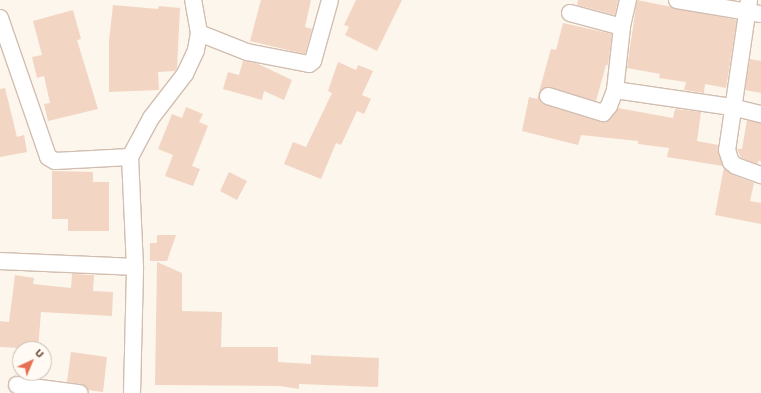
<!DOCTYPE html>
<html>
<head>
<meta charset="utf-8">
<style>
  body { margin:0 }
  #map { position:relative; width:761px; height:393px; overflow:hidden; background:#fdf6ec; font-family:Jost,sans-serif }
  div>[style] { position:absolute }
  [style*='--x'] { left:calc(var(--x)*1px); top:calc(var(--y)*1px); width:calc(var(--w)*1px); rotate:calc(var(--a)*1deg) }
  .building>* { inset:0; background:#f3d5c3 }
  .roads { filter:drop-shadow(1px 0 #d1beb0) drop-shadow(-1px 0 #d1beb0) drop-shadow(0 1px #d1beb0) drop-shadow(0 -1px #d1beb0) }
  .minor>* { height:16px; margin:-8px; padding:0 8px; transform-origin:8px; border-radius:8px; background:#fff }
  span { translate:-50% -50%; white-space:nowrap; text-align:center; line-height:1.15; -webkit-text-stroke:3.5px #fffaf3; paint-order:stroke }
  .north { position:absolute; left:12px; top:341px; width:40px; height:40px; box-sizing:border-box; background:#fffaf3; border:1px solid #cabbb1; border-radius:50%; rotate:44deg; font-size:11px; font-weight:700; line-height:16px; text-align:center; color:#7a5c4d }
  .north::after { content:''; display:block; margin:auto; width:14px; height:18px; background:#e76f51; clip-path:polygon(50% 0,100% 100%,50% 72%,0 100%) }
</style>
</head>
<body>
<div id="map">
  <div class="building">
    <i style="clip-path:polygon(261px 0,311px 0,305px 27px,312px 29px,305px 54px,250px 41px)"></i>
    <i style="clip-path:polygon(356px 0,402px 0,377px 51px,345px 35px,349px 27px,344px 25px)"></i>
    <i style="clip-path:polygon(578px 0,618px 0,615px 15px,577px 5px)"></i>
    <i style="clip-path:polygon(637px 0,737px 20px,726px 88px,705px 84px,704px 93px,684px 90px,686px 82px,659px 78px,660px 74px,627px 68px)"></i>
    <i style="clip-path:polygon(113px 5px,158px 9px,159px 6px,180px 8px,177px 68px,175px 71px,158px 72px,159px 90px,109px 92px,109px 40px)"></i>
    <i style="clip-path:polygon(73px 10px,81px 39px,77px 40px,98px 109px,48px 121px,44px 104px,50px 103px,44px 76px,37px 78px,32px 57px,42px 55px,33px 21px)"></i>
    <i style="clip-path:polygon(563px 23px,612px 34px,608px 65px,606px 65px,596px 101px,546px 87px,539px 94px,541px 103px,601px 122px,610px 119px,618px 108px,673px 118px,675px 109px,701px 112px,697px 141px,718px 145px,723px 166px,667px 157px,669px 148px,638px 144px,638px 141px,581px 135px,578px 145px,522px 131px,529px 97px,537px 99px,551px 49px,556px 50px)"></i>
    <i style="clip-path:polygon(750px 59px,761px 61px,761px 93px,745px 90px)"></i>
    <i style="clip-path:polygon(243px 61px,256px 63px,292px 80px,284px 100px,264px 91px,262px 100px,223px 89px,228px 72px,239px 75px)"></i>
    <i style="clip-path:polygon(338px 62px,356px 70px,358px 65px,373px 71px,362px 95px,371px 99px,364px 114px,357px 111px,341px 145px,336px 143px,321px 179px,284px 164px,293px 142px,306px 147px,332px 93px,328px 91px)"></i>
    <i style="clip-path:polygon(5px 88px,17px 137px,24px 135px,27px 152px,0 157px,0 89px)"></i>
    <i style="clip-path:polygon(186px 107px,203px 114px,199px 122px,208px 126px,192px 166px,200px 169px,193px 186px,165px 176px,173px 155px,158px 149px,172px 114px,182px 118px)"></i>
    <i style="clip-path:polygon(747px 120px,761px 123px,761px 161px,758px 161px,758px 164px,741px 158px,737px 149px,742px 149px)"></i>
    <i style="clip-path:polygon(724px 167px,733px 175px,754px 183px,750px 201px,761px 203px,761px 224px,715px 215px)"></i>
    <i style="clip-path:polygon(52px 171px,93px 172px,93px 182px,109px 182px,109px 231px,68px 231px,68px 219px,52px 219px)"></i>
    <i style="clip-path:polygon(229px 172px,247px 181px,237px 200px,220px 191px)"></i>
    <i style="clip-path:polygon(157px 235px,176px 235px,167px 261px,150px 261px,150px 243px,157px 243px)"></i>
    <i style="clip-path:polygon(157px 262px,182px 273px,182px 311px,222px 312px,221px 347px,278px 347px,278px 362px,311px 364px,311px 355px,379px 358px,378px 387px,299px 384px,299px 389px,280px 386px,155px 385px)"></i>
    <i style="clip-path:polygon(72px 274px,94px 275px,93px 291px,113px 292px,112px 316px,41px 312px,38px 349px,0 347px,0 321px,9px 322px,15px 275px,34px 278px,33px 284px,71px 288px)"></i>
    <i style="clip-path:polygon(71px 352px,107px 357px,103px 392px,88px 390px,81px 384px,67px 382px)"></i>
  </div>
  <div class="roads">
    <div class="minor">
      <i style="--x:628;--y:0;--w:28;--a:103"></i>
      <i style="--x:622;--y:27;--w:63;--a:96.3"></i>
      <i style="--x:615;--y:90;--w:118;--a:8.3"></i>
      <i style="--x:732;--y:107;--w:30;--a:14"></i>
      <i style="--x:677;--y:0;--w:85;--a:9.5"></i>
      <i style="--x:749;--y:0;--w:152;--a:98.3"></i>
      <i style="--x:727;--y:150;--w:13;--a:72"></i>
      <i style="--x:731;--y:162;--w:6;--a:39"></i>
      <i style="--x:736;--y:166;--w:27;--a:20"></i>
      <i style="--x:570;--y:13;--w:54;--a:15.1"></i>
      <i style="--x:0;--y:18;--w:147;--a:70.9"></i>
      <i style="--x:48;--y:157;--w:8;--a:30"></i>
      <i style="--x:55;--y:161;--w:75;--a:-3.1"></i>
      <i style="--x:199;--y:33;--w:52;--a:21.6"></i>
      <i style="--x:247;--y:52;--w:63;--a:11"></i>
      <i style="--x:309;--y:64;--w:5;--a:-37"></i>
      <i style="--x:313;--y:61;--w:63;--a:-74.4"></i>
      <i style="--x:548;--y:96;--w:58;--a:17.2"></i>
      <i style="--x:603;--y:113;--w:9;--a:-49"></i>
      <i style="--x:609;--y:106;--w:17;--a:-69"></i>
      <i style="--x:0;--y:261;--w:135;--a:2.5"></i>
      <i style="--x:17;--y:385;--w:63;--a:7.4"></i>
      <i style="--x:132;--y:393;--w:126;--a:-88.6"></i>
      <i style="--x:135;--y:267;--w:110;--a:-92.6"></i>
      <i style="--x:130;--y:157;--w:44;--a:-61.7"></i>
      <i style="--x:151;--y:118;--w:56;--a:-52.3"></i>
      <i style="--x:185;--y:74;--w:26;--a:-65"></i>
      <i style="--x:196;--y:50;--w:17;--a:-80"></i>
      <i style="--x:199;--y:33;--w:34;--a:-100"></i>
    </div>
  </div>
  <div class="north">U</div>
</div>
</body>
</html>
